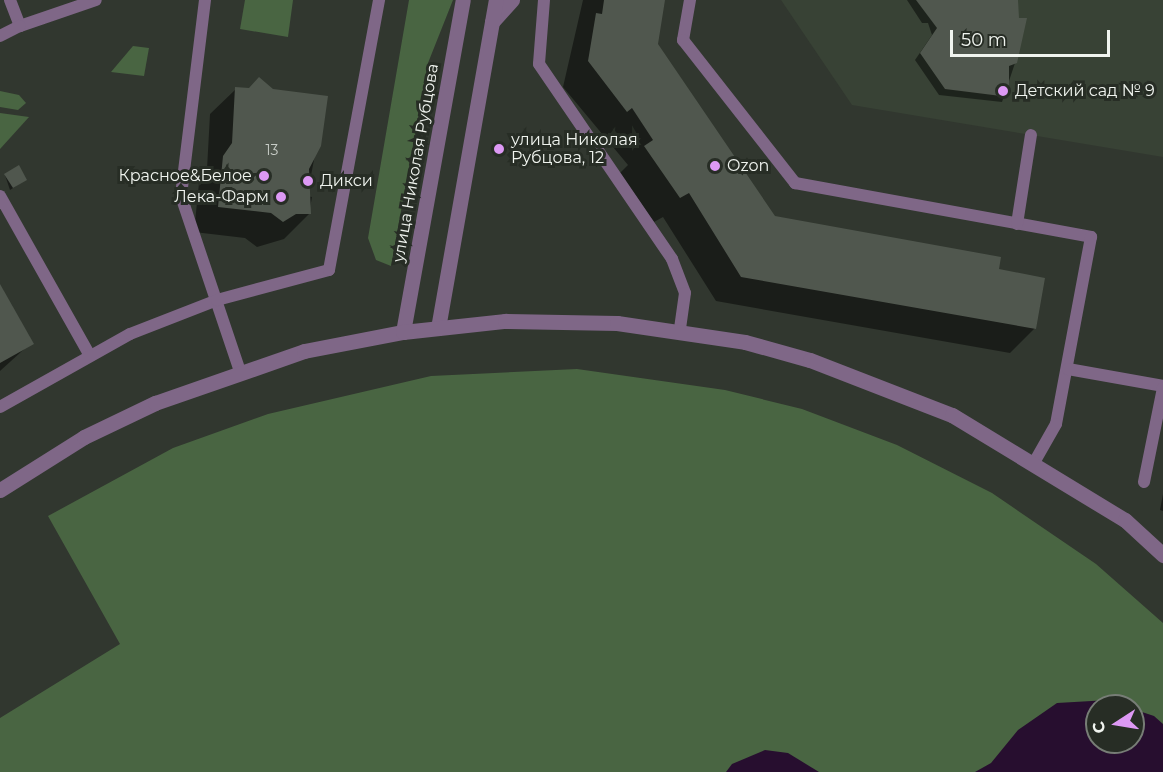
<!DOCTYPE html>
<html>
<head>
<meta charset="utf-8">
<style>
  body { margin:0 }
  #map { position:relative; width:1163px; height:772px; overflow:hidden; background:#31372f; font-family:Montserrat,sans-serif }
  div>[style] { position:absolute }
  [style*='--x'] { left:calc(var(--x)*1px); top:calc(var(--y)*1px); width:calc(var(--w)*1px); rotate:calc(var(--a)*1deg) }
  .built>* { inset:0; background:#384235 }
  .green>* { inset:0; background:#496542 }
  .water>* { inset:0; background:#270e2f }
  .shadow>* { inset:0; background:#0007 }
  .building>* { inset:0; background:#50574e }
  .service>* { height:12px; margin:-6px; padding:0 6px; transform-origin:6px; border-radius:6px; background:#7f6787 }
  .minor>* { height:15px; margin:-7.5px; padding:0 7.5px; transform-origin:7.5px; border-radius:7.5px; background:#7f6787 }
  .dots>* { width:16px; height:16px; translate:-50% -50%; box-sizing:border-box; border:3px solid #272d25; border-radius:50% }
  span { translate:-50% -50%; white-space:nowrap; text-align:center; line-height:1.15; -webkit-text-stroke:6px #272d25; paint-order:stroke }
  .number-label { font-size:14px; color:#c8cdc7 }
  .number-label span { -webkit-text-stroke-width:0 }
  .poi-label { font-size:16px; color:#f0f4ef }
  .left { translate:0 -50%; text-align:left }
  .right { translate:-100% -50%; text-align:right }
  .street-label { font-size:16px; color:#f0f4ef }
  .north { position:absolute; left:1085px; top:694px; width:60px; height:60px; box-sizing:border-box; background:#272d25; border:2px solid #777d76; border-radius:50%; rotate:258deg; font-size:16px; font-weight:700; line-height:24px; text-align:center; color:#f0f4ef }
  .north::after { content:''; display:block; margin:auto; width:21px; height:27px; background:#dd99f4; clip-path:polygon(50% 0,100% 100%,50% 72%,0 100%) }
  .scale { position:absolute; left:950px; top:30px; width:160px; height:27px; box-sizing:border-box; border:3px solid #f0f4ef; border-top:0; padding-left:8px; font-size:18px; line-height:21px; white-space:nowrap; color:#f0f4ef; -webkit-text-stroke:4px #272d25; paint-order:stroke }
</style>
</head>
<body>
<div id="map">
  <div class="built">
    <i style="clip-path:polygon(781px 0,1163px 0,1163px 157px,852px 105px)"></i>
  </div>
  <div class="green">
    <i style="clip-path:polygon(245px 0,293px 0,288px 37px,240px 29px)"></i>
    <i style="clip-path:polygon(409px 0,453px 0,428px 63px,391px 266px,376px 260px,368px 238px)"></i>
    <i style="clip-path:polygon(133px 46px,149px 48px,144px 76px,111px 72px)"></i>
    <i style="clip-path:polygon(0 91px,19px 95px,26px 103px,18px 110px,0 107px)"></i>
    <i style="clip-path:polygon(0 113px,29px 117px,0 149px)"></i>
    <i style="clip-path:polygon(evenodd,577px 369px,725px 390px,802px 409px,897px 445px,992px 493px,1096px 564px,1163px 623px,1163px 772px,0 772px,0 718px,120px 644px,48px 516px,173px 448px,268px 414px,431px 376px,577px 369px,1097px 706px,1133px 706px,1133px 742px,1097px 742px,1097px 706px)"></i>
  </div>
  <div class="water">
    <i style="clip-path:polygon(1109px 700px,1125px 706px,1097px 706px,1097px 742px,1133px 742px,1133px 709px,1154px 716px,1163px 724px,1163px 772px,975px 772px,991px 763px,1018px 730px,1057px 703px)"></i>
    <i style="clip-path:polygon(765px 750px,788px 753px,819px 772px,726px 772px,732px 764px)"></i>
  </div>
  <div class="shadow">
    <i style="clip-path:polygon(583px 0,664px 0,656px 44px,774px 218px,997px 271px,1035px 328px,1010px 353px,716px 301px,663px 217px,654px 222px,620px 173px,628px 165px,563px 87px)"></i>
    <i style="clip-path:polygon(907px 0,1016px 0,1015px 63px,1002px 102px,939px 95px,915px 60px,932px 35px,928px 23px,922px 23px)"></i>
    <i style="clip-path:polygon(236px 89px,326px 98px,307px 196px,312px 197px,309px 214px,284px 239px,257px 247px,245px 238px,194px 232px,199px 183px,207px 169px,210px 114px)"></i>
    <i style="clip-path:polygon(5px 175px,22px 182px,10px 190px)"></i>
    <i style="clip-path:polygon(0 287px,32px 342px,0 371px)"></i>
    <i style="clip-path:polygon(1163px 494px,1163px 511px,1160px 510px)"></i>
  </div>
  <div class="building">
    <i style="clip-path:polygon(604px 0,665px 0,658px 44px,775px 216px,1001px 257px,999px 269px,1045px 278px,1036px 329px,741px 277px,689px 193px,680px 198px,644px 146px,653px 140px,632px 108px,627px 112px,588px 61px,596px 13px,602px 14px)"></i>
    <i style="clip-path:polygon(916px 0,1018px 0,1019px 18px,1027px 18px,1017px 63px,1009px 66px,1009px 97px,945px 89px,920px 53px,937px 28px)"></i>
    <i style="clip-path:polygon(259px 77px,273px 89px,328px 96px,321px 146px,309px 169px,311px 214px,296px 214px,283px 222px,271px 213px,218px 207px,223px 156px,232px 143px,235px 87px,249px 88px)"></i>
    <i style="clip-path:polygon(19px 165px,27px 180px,13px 188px,4px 174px)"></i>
    <i style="clip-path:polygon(0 284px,34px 344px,0 363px)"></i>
  </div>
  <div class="service">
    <i style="--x:10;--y:0;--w:28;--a:69"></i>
    <i style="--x:20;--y:26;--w:80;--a:-18.9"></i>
    <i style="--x:205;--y:0;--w:197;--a:97"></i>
    <i style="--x:181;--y:196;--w:185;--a:71.4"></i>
    <i style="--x:544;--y:0;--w:64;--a:94.5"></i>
    <i style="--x:539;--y:64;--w:236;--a:55.7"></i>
    <i style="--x:672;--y:259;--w:36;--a:69"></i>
    <i style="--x:685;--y:293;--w:37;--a:98"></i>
    <i style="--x:690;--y:0;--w:41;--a:99.9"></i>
    <i style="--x:683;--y:40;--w:182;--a:51.9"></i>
    <i style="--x:795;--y:183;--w:301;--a:10.3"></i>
    <i style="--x:1091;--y:237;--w:190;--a:100.6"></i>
    <i style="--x:1056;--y:424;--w:43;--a:119.6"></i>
    <i style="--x:0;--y:36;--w:22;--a:-27"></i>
    <i style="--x:0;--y:196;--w:181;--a:60.6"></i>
    <i style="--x:1017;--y:224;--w:90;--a:-81.1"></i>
    <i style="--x:1068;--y:369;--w:97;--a:10.1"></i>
    <i style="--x:0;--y:407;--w:149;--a:-29.3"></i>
    <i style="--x:130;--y:334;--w:93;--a:-21.3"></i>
    <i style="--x:217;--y:300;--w:116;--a:-15"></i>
    <i style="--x:329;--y:270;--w:275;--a:-79.5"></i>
    <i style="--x:1144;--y:482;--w:96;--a:-78.6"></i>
  </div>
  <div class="minor">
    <i style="--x:492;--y:22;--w:30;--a:-48"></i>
    <i style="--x:438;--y:328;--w:333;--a:-80"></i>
    <i style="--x:403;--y:332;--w:337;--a:-79.8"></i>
    <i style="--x:0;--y:490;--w:99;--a:-32.2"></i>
    <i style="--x:84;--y:437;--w:79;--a:-25.6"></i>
    <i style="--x:155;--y:403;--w:158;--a:-19.2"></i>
    <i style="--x:304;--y:351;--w:101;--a:-10.9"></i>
    <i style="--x:403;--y:332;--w:103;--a:-6.2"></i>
    <i style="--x:505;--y:321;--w:112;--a:1"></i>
    <i style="--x:617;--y:323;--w:129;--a:8.4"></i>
    <i style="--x:745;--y:342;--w:67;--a:15.5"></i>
    <i style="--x:810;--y:360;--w:152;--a:21.2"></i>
    <i style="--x:952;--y:415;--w:202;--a:31.3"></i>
    <i style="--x:1125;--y:520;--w:52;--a:42.6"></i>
  </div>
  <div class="dots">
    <i style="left:1003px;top:91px;background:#dd99f4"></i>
    <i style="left:499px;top:149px;background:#dd99f4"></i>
    <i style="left:715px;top:166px;background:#dd99f4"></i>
    <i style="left:264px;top:176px;background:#dd99f4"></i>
    <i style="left:308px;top:181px;background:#dd99f4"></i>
    <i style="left:281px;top:197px;background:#dd99f4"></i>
  </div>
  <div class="number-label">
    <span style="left:272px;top:150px">13</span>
  </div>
  <div class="poi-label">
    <span class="left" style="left:1015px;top:91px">Детский сад № 9</span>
    <span class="left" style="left:511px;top:149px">улица Николая<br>Рубцова, 12</span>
    <span class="left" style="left:727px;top:166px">Ozon</span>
    <span class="right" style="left:252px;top:176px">Красное&amp;Белое</span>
    <span class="left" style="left:320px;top:181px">Дикси</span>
    <span class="right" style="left:269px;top:197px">Лека-Фарм</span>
  </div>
  <div class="street-label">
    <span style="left:416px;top:163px;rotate:-80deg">улица Николая Рубцова</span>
  </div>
  <div class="north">С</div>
  <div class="scale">50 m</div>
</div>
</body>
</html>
